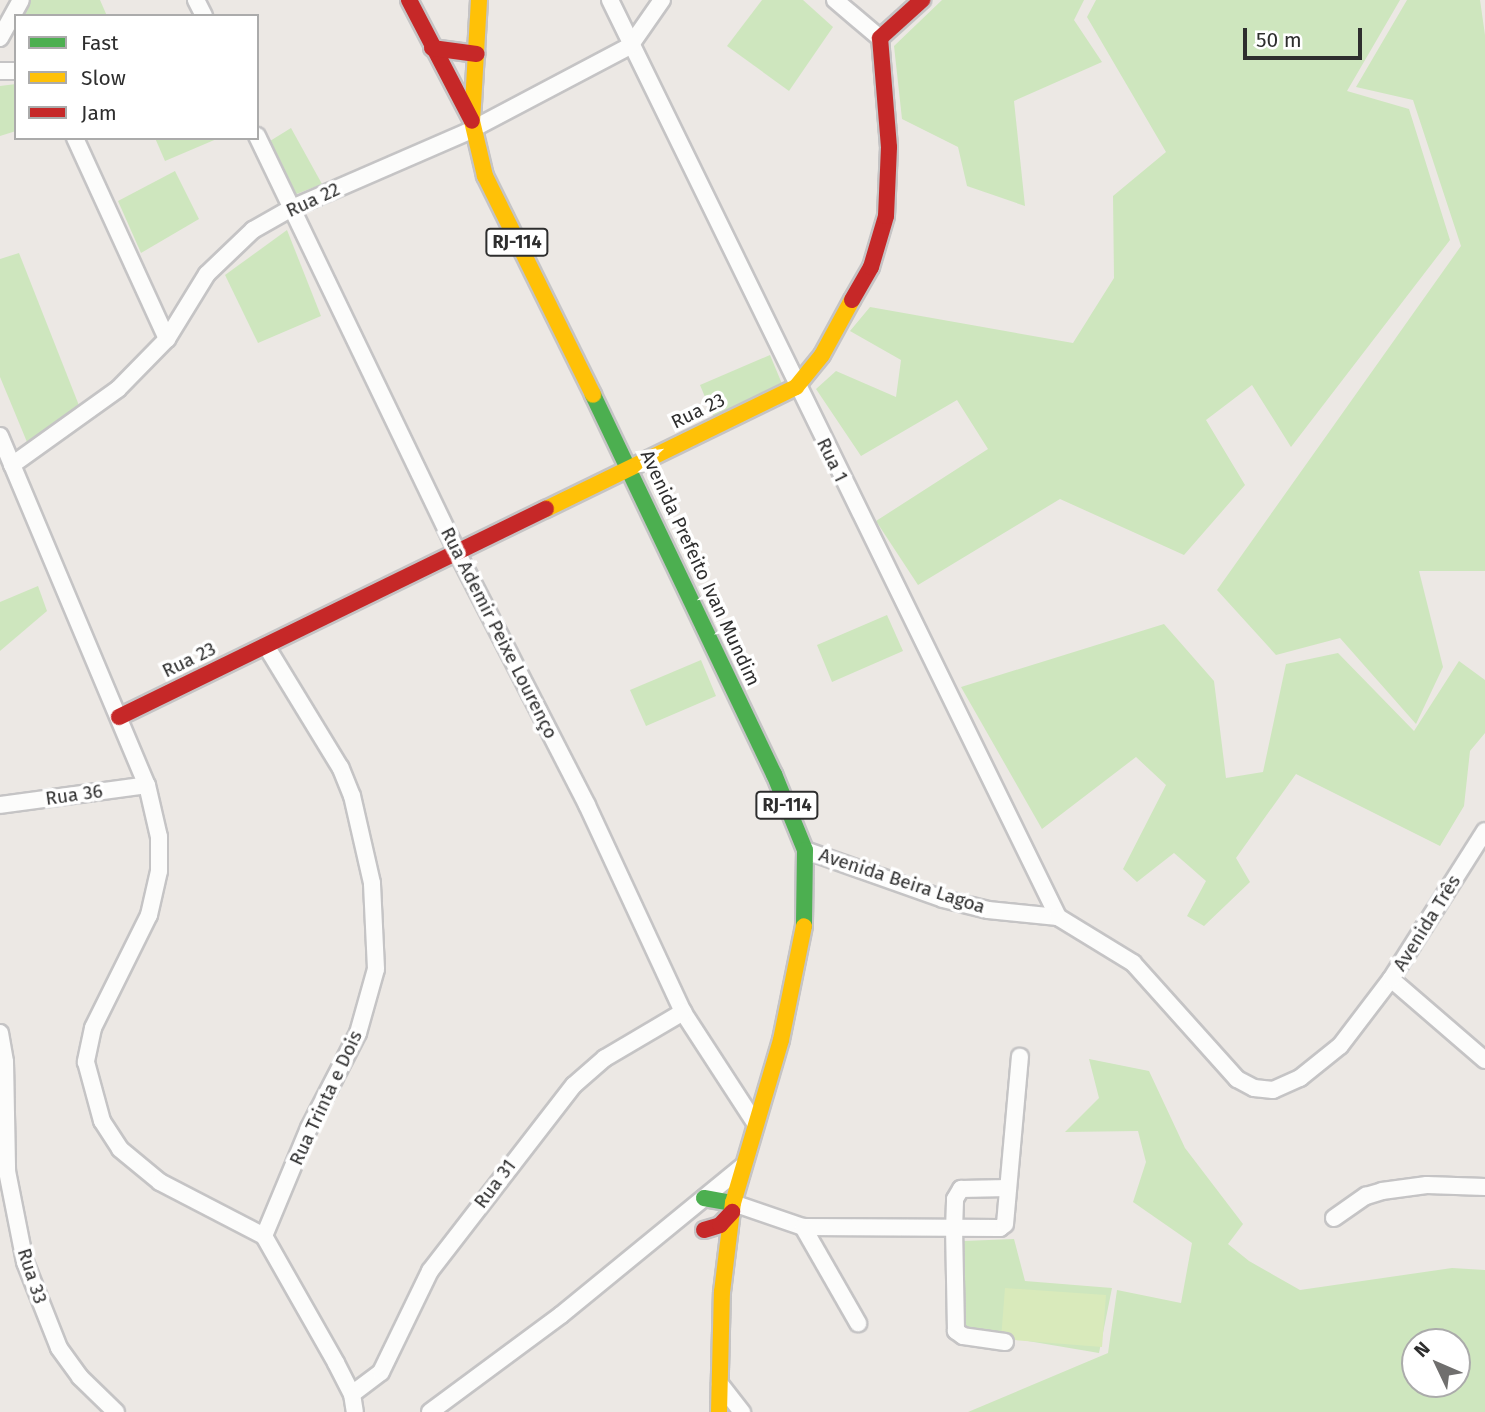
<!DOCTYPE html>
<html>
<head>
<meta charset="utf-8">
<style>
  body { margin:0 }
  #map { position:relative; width:1485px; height:1412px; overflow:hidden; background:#ece8e4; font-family:"Fira Sans",sans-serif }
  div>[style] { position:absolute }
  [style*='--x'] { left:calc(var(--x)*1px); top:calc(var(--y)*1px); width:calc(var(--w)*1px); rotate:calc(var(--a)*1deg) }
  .green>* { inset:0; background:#cee6be }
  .pitch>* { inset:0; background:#d9eabb }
  .roads { filter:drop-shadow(2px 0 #c5c4c5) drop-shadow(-2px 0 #c5c4c5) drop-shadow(0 2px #c5c4c5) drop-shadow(0 -2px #c5c4c5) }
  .street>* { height:16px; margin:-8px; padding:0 8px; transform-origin:8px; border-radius:8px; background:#fcfcfb }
  .fast>* { height:16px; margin:-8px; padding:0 8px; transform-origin:8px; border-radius:8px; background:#4caf50 }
  .slow>* { height:16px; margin:-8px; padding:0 8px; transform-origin:8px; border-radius:8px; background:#ffc107 }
  .jam>* { height:16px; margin:-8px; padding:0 8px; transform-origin:8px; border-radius:8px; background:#c62828 }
  span { translate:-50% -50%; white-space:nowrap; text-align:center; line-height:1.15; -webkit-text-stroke:7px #fff; paint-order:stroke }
  .shield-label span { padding:2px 5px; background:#fff; border:2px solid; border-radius:5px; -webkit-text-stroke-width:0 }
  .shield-label { font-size:18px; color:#2e2e2e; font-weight:700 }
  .street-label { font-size:19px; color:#2e2e2e }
  .legend { position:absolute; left:14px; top:14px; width:245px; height:126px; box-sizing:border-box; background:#fff; border:2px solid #ababab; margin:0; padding:9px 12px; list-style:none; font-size:21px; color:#2e2e2e }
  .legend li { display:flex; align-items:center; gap:14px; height:35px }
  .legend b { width:35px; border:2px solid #ababab }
  .north { position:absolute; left:1401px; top:1328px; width:70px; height:70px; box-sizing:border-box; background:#fff; border:2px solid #ababab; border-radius:50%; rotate:314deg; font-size:19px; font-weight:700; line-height:28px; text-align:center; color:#2e2e2e }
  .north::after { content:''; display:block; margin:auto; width:24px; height:32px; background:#706f6e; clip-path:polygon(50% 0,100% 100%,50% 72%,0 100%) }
  .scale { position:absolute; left:1243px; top:28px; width:119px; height:32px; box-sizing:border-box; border:4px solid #2e2e2e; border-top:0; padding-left:9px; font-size:21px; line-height:24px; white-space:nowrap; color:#2e2e2e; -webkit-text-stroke:5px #fff; paint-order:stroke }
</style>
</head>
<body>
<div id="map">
  <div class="green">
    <i style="clip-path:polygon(30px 0,100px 0,107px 16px,20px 16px)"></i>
    <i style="clip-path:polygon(762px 0,803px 0,833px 27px,789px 91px,727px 46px)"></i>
    <i style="clip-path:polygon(942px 0,1084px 0,1074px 20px,1102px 62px,1014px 101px,1025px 206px,967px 186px,958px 147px,902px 119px,894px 46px)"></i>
    <i style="clip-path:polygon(1096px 0,1400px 0,1347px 91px,1409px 109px,1450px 240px,1291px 447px,1252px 385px,1206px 420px,1245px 485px,1184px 555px,1060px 499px,918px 585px,876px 521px,988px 449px,957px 400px,861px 456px,816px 389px,836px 371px,896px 397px,901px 360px,850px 331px,870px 307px,1073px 343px,1114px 278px,1113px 196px,1166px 152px,1087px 17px)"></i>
    <i style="clip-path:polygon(1407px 0,1480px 0,1485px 35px,1485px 571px,1419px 571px,1443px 667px,1416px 724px,1340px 638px,1276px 655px,1217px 590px,1461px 246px,1413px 100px,1356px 87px)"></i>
    <i style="clip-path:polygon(16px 84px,16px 131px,0 136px,0 86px)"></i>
    <i style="clip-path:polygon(291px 128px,322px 184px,294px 195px,270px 141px)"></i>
    <i style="clip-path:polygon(155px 138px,219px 138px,165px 161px)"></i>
    <i style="clip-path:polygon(175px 171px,199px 219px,141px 253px,118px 201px)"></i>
    <i style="clip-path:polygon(287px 230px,321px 316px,258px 343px,225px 275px)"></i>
    <i style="clip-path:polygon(19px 253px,80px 408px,27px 442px,0 377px,0 259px)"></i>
    <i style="clip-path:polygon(770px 355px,785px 391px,715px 421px,700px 385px)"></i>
    <i style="clip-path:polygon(38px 586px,47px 611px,0 651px,0 602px)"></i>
    <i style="clip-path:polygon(887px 615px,903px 651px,832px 682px,817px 645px)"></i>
    <i style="clip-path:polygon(1164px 624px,1214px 681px,1226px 778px,1263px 772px,1286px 664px,1338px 653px,1414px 731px,1459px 661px,1485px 680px,1485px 733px,1470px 751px,1464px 806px,1440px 846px,1296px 774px,1236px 858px,1250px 882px,1204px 926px,1187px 916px,1206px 881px,1174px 853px,1137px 882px,1123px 869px,1166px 785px,1136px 757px,1042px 829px,961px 687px)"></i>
    <i style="clip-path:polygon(701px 660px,716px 696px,646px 726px,630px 690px)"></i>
    <i style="clip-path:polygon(evenodd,1089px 1059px,1149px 1071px,1185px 1148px,1243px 1224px,1228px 1244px,1249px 1261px,1300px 1290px,1452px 1268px,1485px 1270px,1485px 1412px,968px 1412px,1108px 1353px,1117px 1290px,1181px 1303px,1192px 1243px,1133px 1202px,1146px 1162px,1138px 1131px,1065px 1132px,1099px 1098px,1089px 1059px,1415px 1342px,1457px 1342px,1457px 1384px,1415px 1384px,1415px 1342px)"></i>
    <i style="clip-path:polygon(1014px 1239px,1025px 1281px,1112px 1288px,1099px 1353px,962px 1330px,964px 1241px)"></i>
  </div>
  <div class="pitch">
    <i style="clip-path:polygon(1005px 1288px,1106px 1295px,1102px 1347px,1001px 1339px)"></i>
  </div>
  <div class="roads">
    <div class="street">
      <i style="--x:196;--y:0;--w:18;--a:63"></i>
      <i style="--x:610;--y:0;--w:1021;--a:63.96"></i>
      <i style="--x:835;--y:0;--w:59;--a:40.2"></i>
      <i style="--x:0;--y:38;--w:43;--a:-61.1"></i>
      <i style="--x:0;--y:71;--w:16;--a:0"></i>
      <i style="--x:257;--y:136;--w:462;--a:64.3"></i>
      <i style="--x:457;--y:552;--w:284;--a:62.8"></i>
      <i style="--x:587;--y:805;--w:228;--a:65.1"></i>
      <i style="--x:683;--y:1012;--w:132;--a:57"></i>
      <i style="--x:75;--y:138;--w:221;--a:65.4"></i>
      <i style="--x:0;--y:436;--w:379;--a:67.2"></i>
      <i style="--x:147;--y:785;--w:53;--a:77"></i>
      <i style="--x:159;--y:837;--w:34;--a:90"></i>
      <i style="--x:159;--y:871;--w:45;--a:102.8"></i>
      <i style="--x:149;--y:915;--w:126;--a:116.4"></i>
      <i style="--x:93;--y:1028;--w:35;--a:102"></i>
      <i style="--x:86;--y:1062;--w:61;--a:74.8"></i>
      <i style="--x:102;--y:1121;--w:33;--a:57"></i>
      <i style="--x:120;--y:1149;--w:52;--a:39.5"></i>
      <i style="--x:160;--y:1182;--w:117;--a:27.4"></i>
      <i style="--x:264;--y:1236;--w:146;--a:60.4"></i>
      <i style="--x:336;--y:1363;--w:35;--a:63"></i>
      <i style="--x:352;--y:1394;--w:18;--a:81"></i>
      <i style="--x:12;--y:465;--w:130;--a:-35.6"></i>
      <i style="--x:118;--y:389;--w:70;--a:-45.6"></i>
      <i style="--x:167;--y:339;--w:76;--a:-58.4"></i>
      <i style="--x:207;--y:274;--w:64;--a:-43.7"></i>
      <i style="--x:253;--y:230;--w:43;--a:-29.6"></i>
      <i style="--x:290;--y:209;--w:193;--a:-23.5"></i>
      <i style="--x:467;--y:132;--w:184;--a:-27.8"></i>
      <i style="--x:630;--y:46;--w:56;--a:-55.2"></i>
      <i style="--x:0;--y:805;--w:148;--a:-7.7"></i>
      <i style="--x:805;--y:850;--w:146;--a:19.5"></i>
      <i style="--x:943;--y:899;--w:46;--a:13.7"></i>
      <i style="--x:988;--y:910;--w:70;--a:5.7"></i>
      <i style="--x:1058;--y:917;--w:88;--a:31.5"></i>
      <i style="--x:1133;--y:963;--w:156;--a:48.1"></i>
      <i style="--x:1237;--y:1079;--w:19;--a:28"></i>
      <i style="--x:1254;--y:1088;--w:19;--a:6"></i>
      <i style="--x:1273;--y:1090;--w:30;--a:-24"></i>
      <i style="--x:1300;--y:1078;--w:51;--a:-38.7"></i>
      <i style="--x:1340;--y:1046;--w:84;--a:-52.7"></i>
      <i style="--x:1391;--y:979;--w:124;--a:40.8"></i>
      <i style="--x:1391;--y:979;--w:175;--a:-57.6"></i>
      <i style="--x:0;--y:1033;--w:29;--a:80"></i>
      <i style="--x:5;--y:1062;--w:109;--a:88.9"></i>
      <i style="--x:7;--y:1171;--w:93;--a:78.8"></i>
      <i style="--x:25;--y:1262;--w:92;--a:68.4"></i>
      <i style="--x:59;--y:1348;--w:36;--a:54"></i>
      <i style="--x:80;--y:1377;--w:50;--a:44.2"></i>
      <i style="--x:733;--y:1203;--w:74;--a:18.9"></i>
      <i style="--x:803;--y:1227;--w:197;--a:0.3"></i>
      <i style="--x:1000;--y:1228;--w:6;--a:-39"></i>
      <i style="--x:1005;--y:1224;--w:168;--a:-84.9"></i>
      <i style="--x:1334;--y:1218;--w:39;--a:-35"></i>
      <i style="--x:1366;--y:1196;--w:17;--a:-17"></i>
      <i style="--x:1382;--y:1191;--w:45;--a:-7.6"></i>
      <i style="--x:1427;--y:1185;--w:58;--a:2"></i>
      <i style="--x:803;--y:1227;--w:111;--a:60.2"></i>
      <i style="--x:264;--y:1236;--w:117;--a:-67.4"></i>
      <i style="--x:309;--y:1128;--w:107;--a:-62.7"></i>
      <i style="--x:358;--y:1033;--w:66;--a:-74.3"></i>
      <i style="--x:376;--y:969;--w:86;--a:-92.7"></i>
      <i style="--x:372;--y:883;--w:89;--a:-102.9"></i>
      <i style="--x:352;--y:796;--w:31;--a:-112"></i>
      <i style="--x:340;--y:767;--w:142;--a:-121.4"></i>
      <i style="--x:1005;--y:1342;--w:42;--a:-171.9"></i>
      <i style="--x:963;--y:1336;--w:9;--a:-144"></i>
      <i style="--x:956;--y:1331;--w:101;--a:-91.1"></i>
      <i style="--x:954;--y:1230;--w:31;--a:-88"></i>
      <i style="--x:955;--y:1199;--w:12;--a:-59"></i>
      <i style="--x:961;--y:1189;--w:47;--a:-1.2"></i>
      <i style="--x:720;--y:1384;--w:36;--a:52"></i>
      <i style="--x:352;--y:1394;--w:36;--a:-37"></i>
      <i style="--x:381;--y:1372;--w:112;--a:-64.1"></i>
      <i style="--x:430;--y:1271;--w:235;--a:-52.3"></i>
      <i style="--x:574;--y:1085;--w:41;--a:-41.1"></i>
      <i style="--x:605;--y:1058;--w:91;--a:-30.5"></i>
      <i style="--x:430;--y:1412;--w:163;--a:-36.5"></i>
      <i style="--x:561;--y:1315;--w:234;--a:-39.3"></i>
    </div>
    <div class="fast">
      <i style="--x:593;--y:395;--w:420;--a:64.5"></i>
      <i style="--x:774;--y:774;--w:82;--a:67.8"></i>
      <i style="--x:805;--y:850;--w:76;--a:90.8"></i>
      <i style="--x:704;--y:1198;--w:29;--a:10"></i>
    </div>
    <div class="slow">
      <i style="--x:479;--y:0;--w:121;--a:93.3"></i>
      <i style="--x:472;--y:121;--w:57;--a:76.7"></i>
      <i style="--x:485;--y:176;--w:244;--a:63.7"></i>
      <i style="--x:546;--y:509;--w:278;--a:-26"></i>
      <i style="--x:796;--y:387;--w:41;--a:-50.9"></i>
      <i style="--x:822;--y:355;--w:63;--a:-61.4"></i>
      <i style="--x:719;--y:1412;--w:120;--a:-88.6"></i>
      <i style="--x:722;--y:1292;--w:90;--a:-83"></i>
      <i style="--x:733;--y:1203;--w:170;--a:-73.6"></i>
      <i style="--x:781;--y:1040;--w:116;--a:-78.6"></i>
    </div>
    <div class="jam">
      <i style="--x:409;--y:0;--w:136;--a:62.5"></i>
      <i style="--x:432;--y:48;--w:45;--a:7.6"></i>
      <i style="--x:852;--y:300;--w:38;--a:-60"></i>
      <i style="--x:871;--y:267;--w:53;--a:-73.6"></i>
      <i style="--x:886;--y:216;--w:69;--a:-87.5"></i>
      <i style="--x:889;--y:147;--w:109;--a:-94.7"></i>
      <i style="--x:880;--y:38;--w:57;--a:-42.1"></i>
      <i style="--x:119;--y:717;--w:475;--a:-26"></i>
      <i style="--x:704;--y:1230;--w:17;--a:-17"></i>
      <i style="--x:720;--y:1225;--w:18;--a:-47"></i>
    </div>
  </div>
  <div class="shield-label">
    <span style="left:517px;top:242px">RJ-114</span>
    <span style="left:787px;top:805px">RJ-114</span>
  </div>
  <div class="street-label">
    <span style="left:313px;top:200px;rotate:-25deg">Rua 22</span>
    <span style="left:698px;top:411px;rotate:-26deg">Rua 23</span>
    <span style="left:832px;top:460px;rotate:64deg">Rua 1</span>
    <span style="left:700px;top:568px;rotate:65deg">Avenida Prefeito Ivan Mundim</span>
    <span style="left:499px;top:633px;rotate:63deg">Rua Ademir Peixe Lourenço</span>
    <span style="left:189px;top:660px;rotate:-26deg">Rua 23</span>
    <span style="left:74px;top:795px;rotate:-8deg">Rua 36</span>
    <span style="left:902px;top:881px;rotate:18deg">Avenida Beira Lagoa</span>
    <span style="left:1427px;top:923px;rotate:-58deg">Avenida Três</span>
    <span style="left:326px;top:1098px;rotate:-65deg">Rua Trinta e Dois</span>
    <span style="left:495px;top:1184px;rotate:-53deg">Rua 31</span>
    <span style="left:32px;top:1276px;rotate:72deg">Rua 33</span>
  </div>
  <ul class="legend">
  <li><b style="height:9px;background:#4caf50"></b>Fast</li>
  <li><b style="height:9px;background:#ffc107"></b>Slow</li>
  <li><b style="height:9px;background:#c62828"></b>Jam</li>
  </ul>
  <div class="north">N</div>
  <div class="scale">50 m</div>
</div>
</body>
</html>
